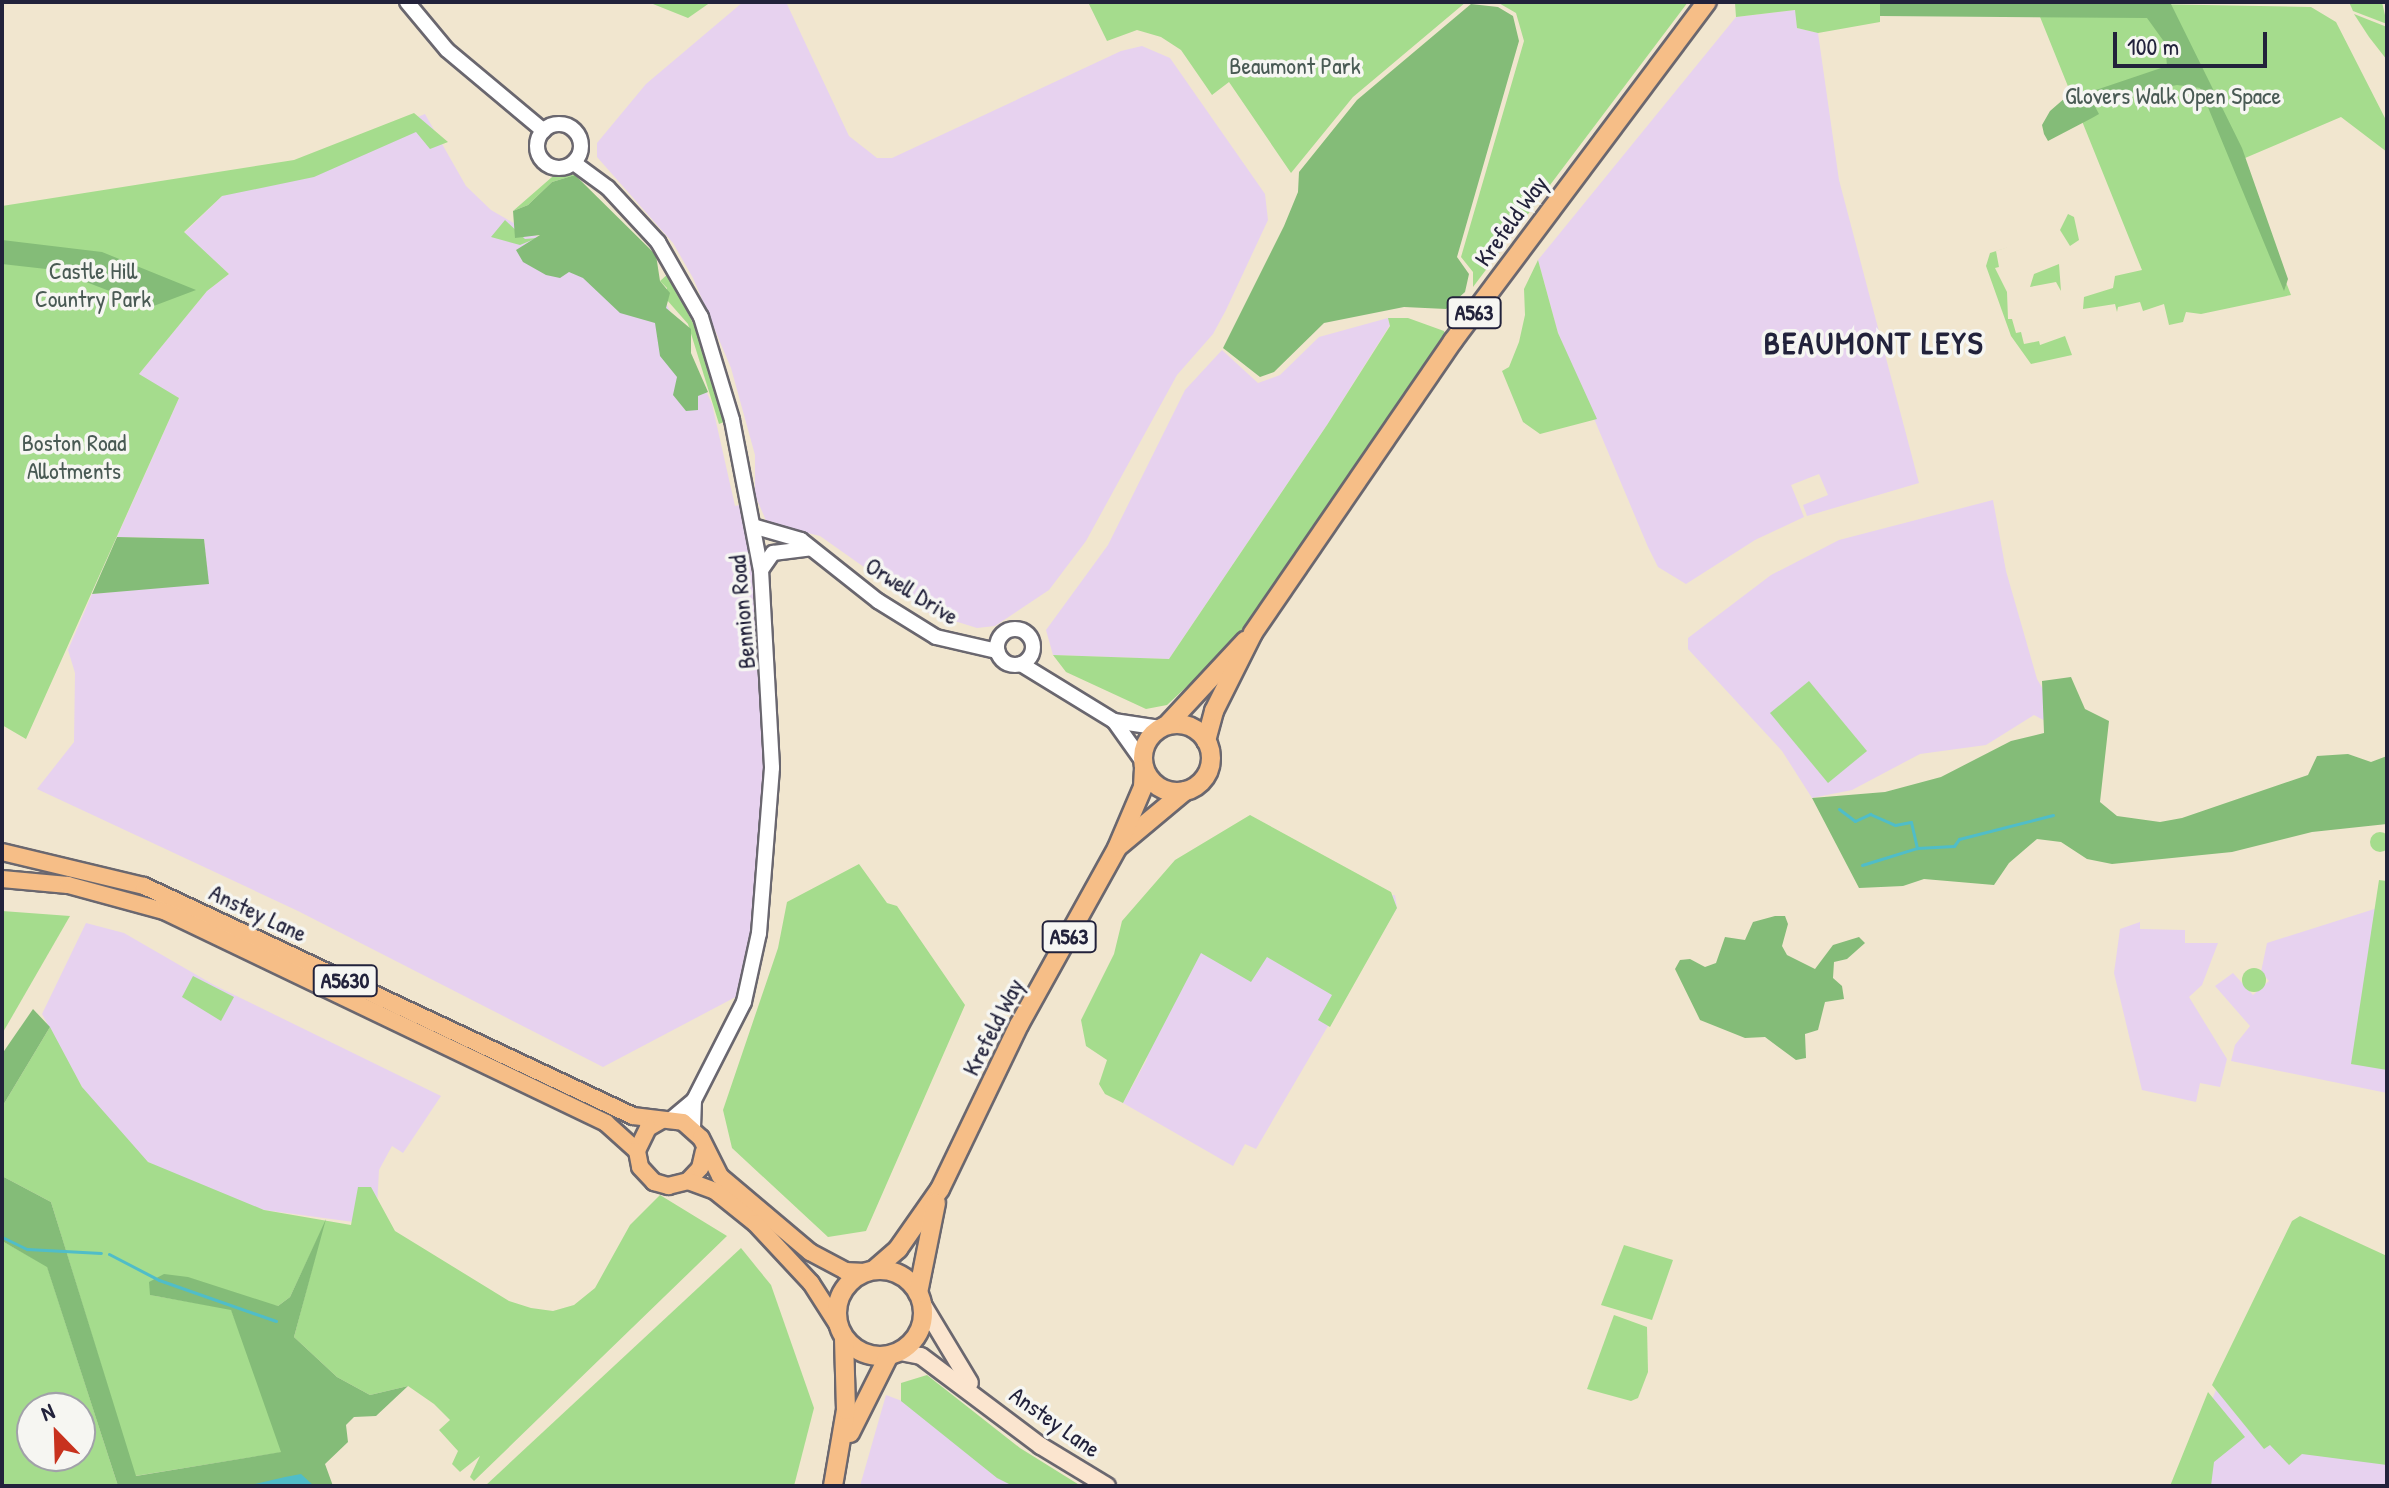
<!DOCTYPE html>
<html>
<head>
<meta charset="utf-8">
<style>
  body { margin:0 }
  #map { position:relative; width:2389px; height:1488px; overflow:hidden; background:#f1e6cf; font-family:"Patrick Hand",sans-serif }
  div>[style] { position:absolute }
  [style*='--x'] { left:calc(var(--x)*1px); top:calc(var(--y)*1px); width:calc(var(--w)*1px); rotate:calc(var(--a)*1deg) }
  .built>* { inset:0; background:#e7d2ef }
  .green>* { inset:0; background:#a5dc8d }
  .round { border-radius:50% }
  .forest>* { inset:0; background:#84bc78 }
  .water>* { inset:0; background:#50bdc8 }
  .stream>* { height:3px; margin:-1.5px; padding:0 1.5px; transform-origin:1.5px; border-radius:1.5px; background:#50bdc8 }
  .roads { filter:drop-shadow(2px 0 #6a676f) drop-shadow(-2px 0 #6a676f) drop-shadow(0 2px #6a676f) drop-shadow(0 -2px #6a676f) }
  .tertiary>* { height:14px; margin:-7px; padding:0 7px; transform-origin:7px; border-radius:7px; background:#fff }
  .tertiary>.ring { margin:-7px; padding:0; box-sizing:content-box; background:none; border:14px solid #fff; border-radius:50% }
  .secondary>* { height:16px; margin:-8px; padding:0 8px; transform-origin:8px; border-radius:8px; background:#fbe5cf }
  .primary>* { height:16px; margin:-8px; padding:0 8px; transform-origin:8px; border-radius:8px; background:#f6be87 }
  .trunk>* { height:18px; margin:-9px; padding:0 9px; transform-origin:9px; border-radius:9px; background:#f6be87 }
  .trunk>.ring { margin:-9px; padding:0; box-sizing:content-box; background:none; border:18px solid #f6be87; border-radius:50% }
  span { translate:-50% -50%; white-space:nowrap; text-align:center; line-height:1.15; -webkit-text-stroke:7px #f6f6f2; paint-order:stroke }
  .shield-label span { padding:2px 6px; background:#f6f6f2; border:2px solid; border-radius:6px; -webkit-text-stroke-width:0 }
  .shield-label { font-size:22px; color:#22223b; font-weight:700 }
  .park-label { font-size:24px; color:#495a54 }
  .street-label { font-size:24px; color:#22223b }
  .district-label { font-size:32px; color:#22223b; font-weight:700; letter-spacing:2px }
  .frame { position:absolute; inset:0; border:4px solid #22223b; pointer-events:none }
  .north { position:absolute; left:16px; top:1392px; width:80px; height:80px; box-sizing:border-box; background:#f6f6f2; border:2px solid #a1a1a9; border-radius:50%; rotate:337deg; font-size:22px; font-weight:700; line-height:32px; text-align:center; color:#22223b }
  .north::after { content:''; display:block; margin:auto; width:28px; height:36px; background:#c8321e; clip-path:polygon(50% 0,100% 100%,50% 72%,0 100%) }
  .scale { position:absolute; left:2113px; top:32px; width:154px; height:36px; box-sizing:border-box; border:4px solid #22223b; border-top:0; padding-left:10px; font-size:24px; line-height:28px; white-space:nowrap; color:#22223b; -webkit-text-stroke:6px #f6f6f2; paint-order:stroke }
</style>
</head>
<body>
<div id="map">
  <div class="built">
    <i style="clip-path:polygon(743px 2px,786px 2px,849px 136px,877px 158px,892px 158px,1121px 51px,1142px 46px,1170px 58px,1265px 194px,1268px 220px,1226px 310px,1213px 334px,1177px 375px,1086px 541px,1049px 590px,995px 626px,977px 628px,929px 613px,820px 536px,767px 523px,755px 495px,755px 455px,731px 368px,693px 278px,673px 243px,597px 157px,597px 143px,646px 84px)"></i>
    <i style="clip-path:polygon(1796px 10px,1797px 28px,1818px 33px,1839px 180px,1919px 483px,1807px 516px,1803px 505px,1828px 495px,1819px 474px,1791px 485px,1804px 517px,1755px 540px,1686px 584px,1658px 567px,1648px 547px,1558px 333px,1538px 260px,1736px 17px)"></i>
    <i style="clip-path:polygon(425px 114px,466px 186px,491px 210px,573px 257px,663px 296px,712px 404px,735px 506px,751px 502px,771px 724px,747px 991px,603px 1067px,298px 911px,37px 789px,74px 742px,75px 673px,68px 650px,92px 594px,208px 583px,204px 539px,117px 537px,179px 398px,138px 375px,207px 291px,229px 274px,184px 233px,222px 196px)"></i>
    <i style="clip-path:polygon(1388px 318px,1390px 325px,1327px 425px,1169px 659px,1053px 655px,1046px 630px,1108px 545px,1185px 390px,1222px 350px,1258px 383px,1280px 375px,1319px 337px)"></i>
    <i style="clip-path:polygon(1993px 500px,2006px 571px,2037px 679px,2061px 719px,2047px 722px,2034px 715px,1986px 745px,1920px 754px,1852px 790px,1812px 798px,1782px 751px,1688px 649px,1688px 638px,1771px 575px,1839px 540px)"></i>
    <i style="clip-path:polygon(1395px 895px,1397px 908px,1256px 1149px,1245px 1144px,1233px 1166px,1123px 1103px,1147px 1059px,1137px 928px)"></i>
    <i style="clip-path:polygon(2387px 905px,2387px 1093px,2231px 1061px,2235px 1045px,2250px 1026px,2215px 986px,2233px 973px,2253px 995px,2269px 981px,2261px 972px,2267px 943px)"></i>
    <i style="clip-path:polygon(2140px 922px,2140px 929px,2185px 930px,2185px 943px,2218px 943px,2202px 985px,2189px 997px,2227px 1059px,2220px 1087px,2200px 1083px,2196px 1102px,2142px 1090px,2114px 973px,2120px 929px)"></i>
    <i style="clip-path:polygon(86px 923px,124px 933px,214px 985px,441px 1096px,403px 1153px,392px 1146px,379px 1170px,376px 1225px,264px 1210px,212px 1192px,148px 1162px,111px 1125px,82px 1087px,42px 1014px)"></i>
    <i style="clip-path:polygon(2387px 1262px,2387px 1486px,2178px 1486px,2216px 1390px)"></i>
    <i style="clip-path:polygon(886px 1395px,918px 1407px,1037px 1486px,860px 1486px)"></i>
  </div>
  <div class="green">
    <i style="clip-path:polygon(648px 2px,711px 2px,688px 18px)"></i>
    <i style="clip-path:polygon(1088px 2px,1466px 2px,1353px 97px,1291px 173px,1229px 82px,1212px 95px,1181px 50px,1161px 37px,1137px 30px,1107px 41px)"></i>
    <i style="clip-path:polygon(1497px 2px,1688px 2px,1473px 287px,1473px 272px,1461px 257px,1524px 41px,1516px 13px)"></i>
    <i style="clip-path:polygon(1880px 2px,1880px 22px,1818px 33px,1797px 28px,1795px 10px,1736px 17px,1735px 3px)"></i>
    <i style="clip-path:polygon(2034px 2px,2311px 7px,2336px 22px,2387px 122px,2387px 152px,2341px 117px,2238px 161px,2291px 295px,2201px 314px,2186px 312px,2183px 322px,2169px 325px,2164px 304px,2143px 311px,2140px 302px,2118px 307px,2117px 312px,2115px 304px,2083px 309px,2084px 297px,2113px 288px,2115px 276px,2142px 270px)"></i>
    <i style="clip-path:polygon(2349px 2px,2382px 2px,2387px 24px,2353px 11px)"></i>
    <i style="clip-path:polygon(2354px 14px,2387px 27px,2387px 60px,2369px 37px)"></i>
    <i style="clip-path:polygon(414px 113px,448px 142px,430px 149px,416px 132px,314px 177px,222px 196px,184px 232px,229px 274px,207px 291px,139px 374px,179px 398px,26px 739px,2px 725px,2px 206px,294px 160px)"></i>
    <i style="clip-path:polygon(566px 173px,575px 175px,552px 182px,528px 205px,513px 211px,552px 177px)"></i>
    <i style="clip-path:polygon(2068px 214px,2074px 217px,2079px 240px,2070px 246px,2060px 230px)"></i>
    <i style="clip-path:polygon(505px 220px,525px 239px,537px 238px,520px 245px,491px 237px)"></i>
    <i style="clip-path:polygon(2012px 246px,1996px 251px,1999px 267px,1995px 268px,2007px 292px,2008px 319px,2012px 319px,2016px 333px,2021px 332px,2024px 344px,2039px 341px,2040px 345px,2065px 336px,2072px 355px,2031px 364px,2011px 336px,1986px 266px,1990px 253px)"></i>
    <i style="clip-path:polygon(1538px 260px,1558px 333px,1597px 419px,1540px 434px,1523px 422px,1502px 371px,1509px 367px,1519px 342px,1525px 315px,1524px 289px)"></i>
    <i style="clip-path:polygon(2059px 264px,2061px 291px,2056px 282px,2030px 287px,2034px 274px)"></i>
    <i style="clip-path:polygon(668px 274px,699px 335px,724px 422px,719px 424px,688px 324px,667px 300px,667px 288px,660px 281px)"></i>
    <i style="clip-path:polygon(1388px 318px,1408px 318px,1444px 331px,1448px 341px,1272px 594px,1201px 682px,1196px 678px,1167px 705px,1146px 709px,1066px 672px,1053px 655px,1169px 659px,1327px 425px,1390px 326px)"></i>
    <i style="clip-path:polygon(1809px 681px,1867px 751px,1828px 783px,1770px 713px)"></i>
    <i style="clip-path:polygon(1250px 815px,1391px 892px,1397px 908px,1330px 1027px,1318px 1020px,1332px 995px,1267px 957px,1251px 982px,1201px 953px,1123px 1103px,1105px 1094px,1099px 1084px,1107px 1060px,1086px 1046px,1081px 1020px,1114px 954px,1122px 921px,1175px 860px)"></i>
    <i class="round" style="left:2370px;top:832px;width:20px;height:20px"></i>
    <i style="clip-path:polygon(859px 864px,887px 903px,897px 906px,965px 1005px,866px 1231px,828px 1237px,732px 1148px,723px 1110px,778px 948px,787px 902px)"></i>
    <i style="clip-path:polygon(2379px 880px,2387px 881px,2387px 1070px,2351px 1064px)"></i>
    <i style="clip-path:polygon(2px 911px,70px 916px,2px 1034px)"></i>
    <i class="round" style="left:2242px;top:968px;width:24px;height:24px"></i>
    <i style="clip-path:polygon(193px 976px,234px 997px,221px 1021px,182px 997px)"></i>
    <i style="clip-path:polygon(50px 1027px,82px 1087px,148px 1162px,264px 1210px,351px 1225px,358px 1187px,371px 1187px,395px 1231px,509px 1301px,531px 1308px,553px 1311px,574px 1305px,595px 1288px,630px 1225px,660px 1195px,727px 1236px,474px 1481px,470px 1477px,480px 1456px,460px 1472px,452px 1464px,458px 1451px,439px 1430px,450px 1420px,434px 1404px,408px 1386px,370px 1395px,337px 1377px,294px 1337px,323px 1227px,290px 1297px,278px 1306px,150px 1295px,231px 1309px,284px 1452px,135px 1476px,51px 1202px,2px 1176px,2px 1107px)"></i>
    <i style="clip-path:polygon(2300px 1216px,2387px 1256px,2387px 1465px,2302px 1454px,2289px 1465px,2270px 1445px,2264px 1449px,2212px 1385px,2292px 1221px)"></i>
    <i style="clip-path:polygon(evenodd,2px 1241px,47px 1266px,118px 1486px,2px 1486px,2px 1241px,32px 1408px,80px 1408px,80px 1456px,32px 1456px,32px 1408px)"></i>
    <i style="clip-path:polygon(1624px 1245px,1673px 1260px,1652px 1320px,1601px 1305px)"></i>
    <i style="clip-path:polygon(741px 1248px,771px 1285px,814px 1408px,794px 1486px,485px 1486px)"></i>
    <i style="clip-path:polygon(1614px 1315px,1647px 1327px,1648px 1372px,1638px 1398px,1631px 1401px,1587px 1389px)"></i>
    <i style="clip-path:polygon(927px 1375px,1020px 1448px,1081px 1486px,1013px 1486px,997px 1478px,901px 1401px,901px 1383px)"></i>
    <i style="clip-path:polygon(2208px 1392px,2245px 1437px,2214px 1462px,2211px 1486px,2170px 1486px)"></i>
  </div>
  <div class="forest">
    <i style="clip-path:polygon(1880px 2px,2170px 2px,2242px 148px,2288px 279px,2284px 291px,2200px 88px,2177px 85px,2092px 101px,2099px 114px,2092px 118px,2048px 141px,2044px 134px,2042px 125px,2050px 111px,2073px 91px,2090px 92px,2167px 66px,2165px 43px,2147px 18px,1880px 16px)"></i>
    <i style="clip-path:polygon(1471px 4px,1498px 7px,1513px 16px,1519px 41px,1457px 257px,1469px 274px,1465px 292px,1446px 309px,1404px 307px,1324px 323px,1274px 372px,1260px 377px,1223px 348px,1284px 226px,1298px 192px,1299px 172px,1357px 100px)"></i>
    <i style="clip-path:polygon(575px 175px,656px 255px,660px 281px,670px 293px,666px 308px,691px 329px,691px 353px,708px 392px,698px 396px,698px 410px,686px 411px,673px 395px,677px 377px,660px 356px,655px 323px,620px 313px,583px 278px,569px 272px,560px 278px,546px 275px,523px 262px,516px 250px,540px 235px,515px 238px,513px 211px,528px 205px,552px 182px)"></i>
    <i style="clip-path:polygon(2px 240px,102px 252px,196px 290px,151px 307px,55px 270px,2px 264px)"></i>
    <i style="clip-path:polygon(117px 537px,204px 539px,209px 584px,92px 594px)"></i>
    <i style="clip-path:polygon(2071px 677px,2085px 709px,2109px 721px,2100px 802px,2117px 816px,2160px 822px,2182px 818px,2308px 775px,2317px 756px,2348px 754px,2371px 762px,2387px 756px,2387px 824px,2312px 832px,2232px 852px,2112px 864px,2087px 859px,2061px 842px,2037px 839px,2009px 863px,1994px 885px,1924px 879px,1903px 886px,1859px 888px,1812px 798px,1885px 792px,1941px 777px,2011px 741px,2044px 733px,2042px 681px)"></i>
    <i style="clip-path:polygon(1775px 916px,1785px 916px,1788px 924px,1782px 946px,1787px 955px,1815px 969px,1833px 945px,1859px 937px,1865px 943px,1847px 959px,1834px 962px,1833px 978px,1842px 986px,1844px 999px,1825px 1002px,1818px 1030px,1805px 1034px,1806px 1058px,1796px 1060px,1765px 1037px,1745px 1038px,1700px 1020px,1675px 969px,1680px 960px,1690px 959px,1705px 967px,1716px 963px,1725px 937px,1745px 940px,1753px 922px)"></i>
    <i style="clip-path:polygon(33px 1009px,50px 1027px,2px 1107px,2px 1054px)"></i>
    <i style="clip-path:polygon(2px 1176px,51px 1202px,136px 1476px,281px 1452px,231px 1310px,150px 1295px,149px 1282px,164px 1274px,188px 1277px,278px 1306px,290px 1297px,326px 1219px,294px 1337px,337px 1377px,370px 1395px,408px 1386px,376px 1416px,354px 1417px,346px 1425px,348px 1442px,325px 1464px,333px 1486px,118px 1486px,47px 1267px,2px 1241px)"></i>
  </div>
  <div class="water">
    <i style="clip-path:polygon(301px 1474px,314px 1486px,247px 1486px,285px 1477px)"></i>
  </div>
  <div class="stream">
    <i style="--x:1839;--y:809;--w:20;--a:37"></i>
    <i style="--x:1855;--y:821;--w:17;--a:-25"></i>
    <i style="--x:1870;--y:814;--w:27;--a:24"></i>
    <i style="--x:1895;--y:825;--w:16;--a:-11"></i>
    <i style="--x:1911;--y:822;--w:27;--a:77"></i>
    <i style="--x:1862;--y:865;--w:58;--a:-17.2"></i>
    <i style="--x:1917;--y:848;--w:37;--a:-3"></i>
    <i style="--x:1954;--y:846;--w:9;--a:-54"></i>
    <i style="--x:1959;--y:839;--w:97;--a:-14.3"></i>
    <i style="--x:2;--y:1237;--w:28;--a:26"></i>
    <i style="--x:27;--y:1249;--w:74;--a:3.1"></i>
    <i style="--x:109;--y:1254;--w:56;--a:27.5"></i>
    <i style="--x:159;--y:1280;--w:124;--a:19.3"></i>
  </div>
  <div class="roads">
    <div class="tertiary">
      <i style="--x:407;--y:2;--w:62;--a:50.2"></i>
      <i style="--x:447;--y:50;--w:126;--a:39.9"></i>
      <i class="ring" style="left:537px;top:124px;width:30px;height:30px"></i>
      <i style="--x:574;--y:163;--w:42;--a:36.3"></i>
      <i style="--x:608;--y:188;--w:74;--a:47.2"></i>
      <i style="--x:658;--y:242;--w:86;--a:60.2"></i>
      <i style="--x:701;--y:317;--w:108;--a:73.2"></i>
      <i style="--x:732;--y:420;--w:153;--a:79.1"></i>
      <i style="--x:761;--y:570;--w:198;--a:86.8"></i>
      <i style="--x:772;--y:768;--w:166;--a:94.5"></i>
      <i style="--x:759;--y:933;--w:71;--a:102.3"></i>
      <i style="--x:744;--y:1002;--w:110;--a:117"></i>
      <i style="--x:694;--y:1100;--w:30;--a:140"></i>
      <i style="--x:756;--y:527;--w:47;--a:16.1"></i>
      <i style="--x:801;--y:540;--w:98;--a:38.4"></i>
      <i style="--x:878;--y:601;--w:68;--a:31.8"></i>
      <i style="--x:936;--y:637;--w:63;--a:12.9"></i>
      <i style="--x:761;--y:570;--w:21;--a:-55"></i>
      <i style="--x:773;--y:553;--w:38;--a:-7"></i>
      <i class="ring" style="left:997px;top:629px;width:22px;height:22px"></i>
      <i style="--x:1021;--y:664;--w:109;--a:31.5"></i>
      <i style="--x:1114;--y:721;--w:48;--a:8.5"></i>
      <i style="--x:1114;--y:721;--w:52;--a:54.5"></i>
      <i style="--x:693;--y:1128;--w:28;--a:-88"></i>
    </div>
    <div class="secondary">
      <i style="--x:922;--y:1303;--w:93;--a:59"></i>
      <i style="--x:900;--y:1352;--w:21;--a:11"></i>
      <i style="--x:921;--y:1356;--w:150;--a:36.9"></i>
      <i style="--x:1041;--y:1446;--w:77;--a:31.2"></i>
    </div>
    <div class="primary">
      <i style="--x:2;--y:852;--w:146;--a:13.5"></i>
      <i style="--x:144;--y:886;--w:540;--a:25.19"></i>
      <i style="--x:633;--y:1116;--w:50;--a:6.8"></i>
      <i style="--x:683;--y:1122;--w:24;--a:42"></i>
      <i style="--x:701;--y:1138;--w:42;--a:63.4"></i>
      <i style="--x:720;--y:1176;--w:118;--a:40.2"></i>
      <i style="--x:810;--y:1252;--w:40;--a:28"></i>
      <i style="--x:845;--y:1271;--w:20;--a:3"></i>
      <i style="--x:2;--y:879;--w:66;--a:5.2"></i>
      <i style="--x:68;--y:885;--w:99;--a:15.2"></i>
      <i style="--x:164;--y:911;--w:490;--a:25.6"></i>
      <i style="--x:606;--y:1123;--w:42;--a:42.1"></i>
      <i style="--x:660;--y:1121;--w:14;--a:150"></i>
      <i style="--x:648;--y:1128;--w:25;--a:116"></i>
      <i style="--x:637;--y:1151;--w:16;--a:79"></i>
      <i style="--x:640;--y:1167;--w:21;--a:47"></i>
      <i style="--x:654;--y:1182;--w:15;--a:16"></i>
      <i style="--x:668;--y:1186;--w:21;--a:-14"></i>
      <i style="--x:688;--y:1181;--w:18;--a:-47"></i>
      <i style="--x:700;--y:1168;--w:17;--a:-77"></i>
      <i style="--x:688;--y:1181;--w:29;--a:20"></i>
      <i style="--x:715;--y:1191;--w:51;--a:38.7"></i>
      <i style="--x:755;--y:1223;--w:82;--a:47"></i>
      <i style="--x:811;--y:1283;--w:50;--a:57.3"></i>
    </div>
    <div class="trunk">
      <i class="ring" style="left:1143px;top:724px;width:50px;height:50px"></i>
      <i style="--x:1167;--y:725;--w:115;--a:-47.1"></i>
      <i style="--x:1206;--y:741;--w:31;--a:-75"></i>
      <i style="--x:1214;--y:711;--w:87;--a:-63.4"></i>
      <i style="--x:1253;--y:633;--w:354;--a:-55.6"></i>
      <i style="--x:1453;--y:341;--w:424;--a:-53.2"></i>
      <i style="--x:1119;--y:846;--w:86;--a:-39.8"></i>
      <i class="ring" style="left:837px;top:1270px;width:68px;height:68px"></i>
      <i style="--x:874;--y:1270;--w:32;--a:-41"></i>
      <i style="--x:898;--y:1249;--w:73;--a:-55"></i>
      <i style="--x:940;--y:1189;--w:182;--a:-64.3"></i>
      <i style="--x:1019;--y:1025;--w:202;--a:-61"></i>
      <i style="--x:1117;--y:848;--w:66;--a:-66.9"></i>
      <i style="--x:1143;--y:787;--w:18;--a:-87"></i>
      <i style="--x:918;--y:1293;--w:92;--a:-78.7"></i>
      <i style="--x:850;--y:1433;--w:87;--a:-63.4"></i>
      <i style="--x:833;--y:1486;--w:77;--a:-80.3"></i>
      <i style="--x:846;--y:1410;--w:72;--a:-91.6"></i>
    </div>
  </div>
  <div class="shield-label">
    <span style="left:1474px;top:313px">A563</span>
    <span style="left:1069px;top:937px">A563</span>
    <span style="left:345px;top:981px">A5630</span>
  </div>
  <div class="park-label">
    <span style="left:1295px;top:66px">Beaumont Park</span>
    <span style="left:2173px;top:96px">Glovers Walk Open Space</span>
    <span style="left:93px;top:285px">Castle Hill<br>Country Park</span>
    <span style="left:74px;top:457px">Boston Road<br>Allotments</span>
  </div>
  <div class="street-label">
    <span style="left:1511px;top:221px;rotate:-54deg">Krefeld Way</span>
    <span style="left:912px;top:591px;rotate:32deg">Orwell Drive</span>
    <span style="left:742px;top:612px;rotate:-95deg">Bennion Road</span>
    <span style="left:258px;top:913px;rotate:25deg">Anstey Lane</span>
    <span style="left:993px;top:1027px;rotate:-63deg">Krefeld Way</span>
    <span style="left:1055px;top:1422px;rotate:35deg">Anstey Lane</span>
  </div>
  <div class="district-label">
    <span style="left:1874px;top:343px">BEAUMONT LEYS</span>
  </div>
  <div class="frame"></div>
  <div class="north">N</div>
  <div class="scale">100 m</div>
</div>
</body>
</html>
